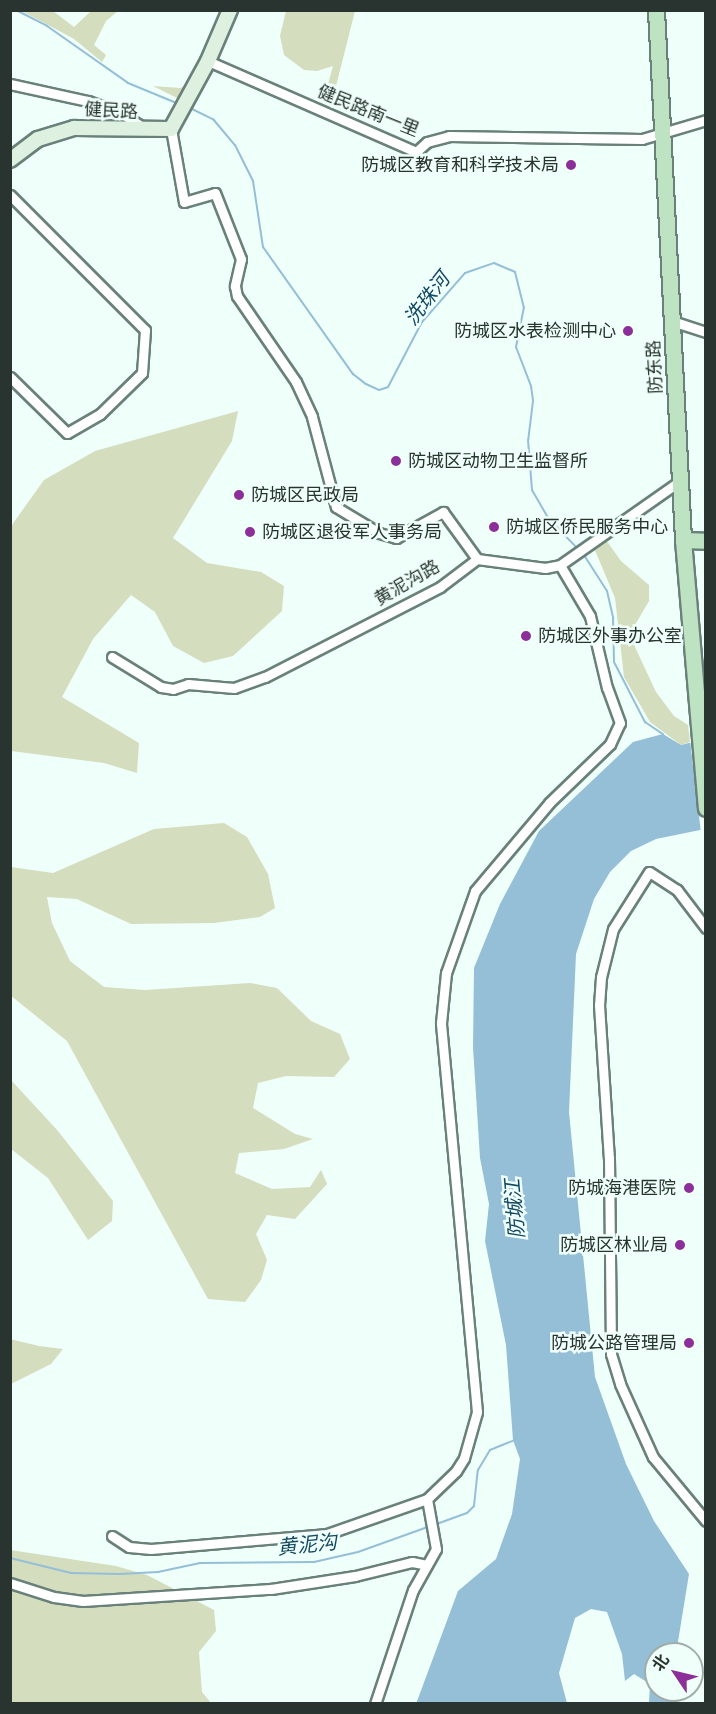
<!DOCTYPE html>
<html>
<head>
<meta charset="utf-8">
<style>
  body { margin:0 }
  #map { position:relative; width:716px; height:1714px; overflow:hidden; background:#effffa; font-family:"Fira Sans","Noto Sans SC",sans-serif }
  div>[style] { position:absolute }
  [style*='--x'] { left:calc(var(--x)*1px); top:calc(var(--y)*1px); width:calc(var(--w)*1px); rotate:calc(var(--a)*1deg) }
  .green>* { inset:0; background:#d5ddbf }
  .water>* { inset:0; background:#95bed7 }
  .pier>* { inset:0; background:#effffa }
  .stream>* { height:2px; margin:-1px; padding:0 1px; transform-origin:1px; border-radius:1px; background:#95bed7 }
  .roads { filter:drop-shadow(2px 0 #69817a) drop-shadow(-2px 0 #69817a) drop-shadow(0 2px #69817a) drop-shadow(0 -2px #69817a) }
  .street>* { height:9px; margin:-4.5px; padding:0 4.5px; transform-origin:4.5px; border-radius:4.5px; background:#fff }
  .secondary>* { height:14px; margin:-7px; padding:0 7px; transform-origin:7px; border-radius:7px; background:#def1e0 }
  .primary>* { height:15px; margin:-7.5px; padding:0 7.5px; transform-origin:7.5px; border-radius:7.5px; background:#bde3c2 }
  .dots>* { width:16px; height:16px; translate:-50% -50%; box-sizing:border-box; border:3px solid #effffa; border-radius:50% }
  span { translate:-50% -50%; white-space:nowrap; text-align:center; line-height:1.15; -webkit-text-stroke:5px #effffa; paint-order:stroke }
  .street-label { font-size:18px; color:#293330 }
  .poi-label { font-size:18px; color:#293330 }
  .right { translate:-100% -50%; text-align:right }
  .left { translate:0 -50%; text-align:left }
  .water-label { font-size:20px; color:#154963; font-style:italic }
  .frame { position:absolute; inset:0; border:12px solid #293330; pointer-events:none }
  .north { position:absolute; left:644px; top:1642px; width:60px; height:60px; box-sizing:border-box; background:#effffa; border:2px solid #a0ada9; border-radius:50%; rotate:305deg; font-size:16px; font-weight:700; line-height:24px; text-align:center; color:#293330 }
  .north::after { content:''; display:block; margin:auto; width:21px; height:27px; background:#8c2f9a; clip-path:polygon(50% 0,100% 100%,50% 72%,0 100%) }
</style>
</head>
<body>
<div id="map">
  <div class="green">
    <i style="clip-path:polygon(22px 11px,53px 11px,74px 27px,91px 11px,118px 11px,106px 21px,94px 45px,106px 55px,102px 62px,74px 39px)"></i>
    <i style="clip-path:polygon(286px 11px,355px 11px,336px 86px,328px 84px,333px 66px,317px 71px,304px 70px,284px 55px,280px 36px)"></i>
    <i style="clip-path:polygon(153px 86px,180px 88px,186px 86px,181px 100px)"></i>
    <i style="clip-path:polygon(238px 411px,232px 441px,173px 538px,207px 563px,261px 572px,284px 586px,282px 611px,233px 656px,204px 663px,173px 646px,155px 612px,131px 595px,93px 639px,62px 697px,139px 743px,137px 773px,104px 763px,11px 751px,10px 529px,14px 522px,44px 480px,95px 451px)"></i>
    <i style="clip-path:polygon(606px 540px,621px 561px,649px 585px,649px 601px,632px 630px,635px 647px,656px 692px,674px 716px,688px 725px,690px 742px,681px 745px,650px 722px,624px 677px,615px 598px,594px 548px)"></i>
    <i style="clip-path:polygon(224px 823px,247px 837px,268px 874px,275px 908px,260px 917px,214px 923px,131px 924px,77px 899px,47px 897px,52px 923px,70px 961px,104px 987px,145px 990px,250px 983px,277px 988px,311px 1021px,340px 1034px,350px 1059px,334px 1077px,286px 1076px,258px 1083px,253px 1108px,295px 1134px,313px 1139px,284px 1149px,239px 1153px,235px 1173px,272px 1189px,310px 1187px,321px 1170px,327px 1184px,295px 1219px,267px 1215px,256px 1234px,267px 1260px,261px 1280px,245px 1302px,208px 1299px,67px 1041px,10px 995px,11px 867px,53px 873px,154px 829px)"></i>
    <i style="clip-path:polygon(11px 1080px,58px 1131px,113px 1201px,112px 1221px,88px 1240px,48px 1178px,11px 1149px)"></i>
    <i style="clip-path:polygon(10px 1339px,39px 1346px,63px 1349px,51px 1364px,11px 1384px)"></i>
    <i style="clip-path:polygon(10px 1550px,116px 1566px,147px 1575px,214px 1610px,216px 1631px,199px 1652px,202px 1692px,211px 1703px,11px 1703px)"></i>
  </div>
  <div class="water">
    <i style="clip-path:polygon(663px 734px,681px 745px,705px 739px,705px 829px,656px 839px,631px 851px,610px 872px,594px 899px,576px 954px,569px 1112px,595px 1377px,626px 1464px,654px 1521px,689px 1574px,676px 1654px,656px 1654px,656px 1690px,673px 1690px,672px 1703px,649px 1703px,650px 1684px,634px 1674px,625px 1681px,622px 1654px,607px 1612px,591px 1609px,575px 1618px,559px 1673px,567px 1703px,416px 1704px,458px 1591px,496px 1559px,512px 1514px,520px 1459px,513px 1440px,506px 1345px,485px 1241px,489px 1204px,480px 1158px,473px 1047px,474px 968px,500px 904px,539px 831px,633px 742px)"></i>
  </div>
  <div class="pier">
    <i style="clip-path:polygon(705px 736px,706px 832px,701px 833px,690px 740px)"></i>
  </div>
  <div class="stream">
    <i style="--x:16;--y:10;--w:35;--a:27"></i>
    <i style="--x:47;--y:26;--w:99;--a:35.1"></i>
    <i style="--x:128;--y:83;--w:55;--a:22.4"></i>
    <i style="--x:188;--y:107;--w:28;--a:26"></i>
    <i style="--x:213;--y:119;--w:34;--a:50"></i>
    <i style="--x:235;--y:145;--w:40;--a:63.4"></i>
    <i style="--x:253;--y:181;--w:67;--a:81.4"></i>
    <i style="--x:263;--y:247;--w:156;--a:54.7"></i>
    <i style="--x:353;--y:374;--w:16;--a:38"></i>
    <i style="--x:366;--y:384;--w:14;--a:25"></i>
    <i style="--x:379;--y:390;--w:9;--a:-18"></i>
    <i style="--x:388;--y:387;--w:73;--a:-62.4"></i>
    <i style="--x:422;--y:322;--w:65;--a:-48.7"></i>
    <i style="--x:465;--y:273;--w:31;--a:-19"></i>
    <i style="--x:494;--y:263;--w:23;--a:23"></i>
    <i style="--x:515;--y:272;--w:36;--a:76"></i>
    <i style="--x:524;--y:307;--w:41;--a:101.3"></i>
    <i style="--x:516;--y:347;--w:42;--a:69"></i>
    <i style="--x:531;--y:386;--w:15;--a:82"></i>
    <i style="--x:533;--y:401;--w:39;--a:97"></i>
    <i style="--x:528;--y:440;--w:50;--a:85.4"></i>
    <i style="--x:532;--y:490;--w:32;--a:60"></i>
    <i style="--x:548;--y:518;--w:43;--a:45.9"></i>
    <i style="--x:582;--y:552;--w:46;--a:57.3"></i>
    <i style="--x:607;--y:591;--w:28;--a:77"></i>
    <i style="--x:613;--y:618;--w:44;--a:88.7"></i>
    <i style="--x:614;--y:662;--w:68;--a:62.7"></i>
    <i style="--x:645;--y:722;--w:22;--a:34"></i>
    <i style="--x:434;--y:1525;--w:35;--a:-20"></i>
    <i style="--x:467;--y:1513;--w:10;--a:-45"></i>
    <i style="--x:474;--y:1506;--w:36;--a:-84"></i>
    <i style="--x:478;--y:1470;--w:23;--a:-59"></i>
    <i style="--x:490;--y:1450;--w:27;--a:-22"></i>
    <i style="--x:10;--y:1558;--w:63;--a:13.8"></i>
    <i style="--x:71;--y:1573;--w:49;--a:1.2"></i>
    <i style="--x:120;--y:1574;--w:38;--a:-3"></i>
    <i style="--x:158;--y:1572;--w:43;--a:-12.1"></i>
    <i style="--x:200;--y:1563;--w:114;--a:-0.5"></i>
    <i style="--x:314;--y:1562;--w:45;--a:-12.8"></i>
    <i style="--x:358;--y:1552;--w:74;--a:-19.7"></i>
  </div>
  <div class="roads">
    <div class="street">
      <i style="--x:208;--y:61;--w:227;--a:23.6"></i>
      <i style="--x:416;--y:152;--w:15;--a:-42"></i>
      <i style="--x:427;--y:142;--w:23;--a:-15"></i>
      <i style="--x:449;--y:136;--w:193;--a:0.9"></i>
      <i style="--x:642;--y:139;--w:67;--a:-16.5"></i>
      <i style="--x:10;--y:84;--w:80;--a:12.3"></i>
      <i style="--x:88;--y:101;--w:35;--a:20"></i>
      <i style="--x:121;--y:113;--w:27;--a:33"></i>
      <i style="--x:171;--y:129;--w:74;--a:79.9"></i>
      <i style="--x:184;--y:202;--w:32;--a:-16"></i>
      <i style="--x:215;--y:193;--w:71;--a:68.5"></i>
      <i style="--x:241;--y:259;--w:28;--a:103"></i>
      <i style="--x:235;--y:286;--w:10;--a:79"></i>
      <i style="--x:237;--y:296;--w:104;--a:55.5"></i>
      <i style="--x:296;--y:382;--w:38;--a:65"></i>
      <i style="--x:312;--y:417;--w:93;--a:75.1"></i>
      <i style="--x:336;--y:507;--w:50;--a:31.2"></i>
      <i style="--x:379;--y:533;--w:18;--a:16"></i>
      <i style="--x:396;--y:538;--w:54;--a:-29"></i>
      <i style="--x:443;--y:512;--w:58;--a:54.1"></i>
      <i style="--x:10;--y:195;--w:191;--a:45"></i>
      <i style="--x:145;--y:330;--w:43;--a:94"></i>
      <i style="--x:142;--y:373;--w:59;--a:135.7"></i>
      <i style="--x:100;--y:414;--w:38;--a:150"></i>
      <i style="--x:67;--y:433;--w:80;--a:-135.5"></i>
      <i style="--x:672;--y:321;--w:36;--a:18"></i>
      <i style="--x:112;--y:657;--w:57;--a:31.5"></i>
      <i style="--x:161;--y:687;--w:12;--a:9"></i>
      <i style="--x:173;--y:689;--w:16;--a:-18"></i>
      <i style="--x:188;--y:684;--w:46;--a:5"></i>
      <i style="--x:234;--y:688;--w:33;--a:-20"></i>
      <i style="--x:265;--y:677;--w:197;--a:-27.2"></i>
      <i style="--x:440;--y:587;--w:46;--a:-37.1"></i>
      <i style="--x:477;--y:559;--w:69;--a:7.5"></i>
      <i style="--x:545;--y:568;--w:15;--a:-11"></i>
      <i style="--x:560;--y:565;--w:146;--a:-35"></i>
      <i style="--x:706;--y:928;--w:48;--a:-127.3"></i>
      <i style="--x:677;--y:890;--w:33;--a:-147"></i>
      <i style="--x:649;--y:872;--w:67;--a:122.3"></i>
      <i style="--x:613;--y:929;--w:49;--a:104"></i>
      <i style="--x:601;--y:977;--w:28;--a:94"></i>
      <i style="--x:599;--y:1005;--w:153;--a:86.3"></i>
      <i style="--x:609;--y:1158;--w:196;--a:89.4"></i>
      <i style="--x:611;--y:1354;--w:31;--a:73"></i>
      <i style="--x:620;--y:1384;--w:80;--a:65.7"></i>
      <i style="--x:653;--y:1457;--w:83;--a:50.4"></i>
      <i style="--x:112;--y:1536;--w:20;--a:33"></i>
      <i style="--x:129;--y:1547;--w:22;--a:5"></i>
      <i style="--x:151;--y:1549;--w:177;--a:-4.9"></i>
      <i style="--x:327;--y:1534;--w:106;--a:-19.3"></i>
      <i style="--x:427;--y:1499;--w:40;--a:-44"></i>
      <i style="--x:456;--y:1471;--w:15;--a:-58"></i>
      <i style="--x:464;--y:1458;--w:48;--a:-74.2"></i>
      <i style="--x:477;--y:1412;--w:391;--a:-95.3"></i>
      <i style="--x:441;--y:1023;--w:50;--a:-84.3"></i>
      <i style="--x:446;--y:973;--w:87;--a:-70.5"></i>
      <i style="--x:475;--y:891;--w:115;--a:-49.9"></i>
      <i style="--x:549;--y:803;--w:85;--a:-44"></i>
      <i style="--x:610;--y:744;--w:23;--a:-65"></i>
      <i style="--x:620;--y:723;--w:37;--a:-110"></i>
      <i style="--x:607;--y:688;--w:74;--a:-103.3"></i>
      <i style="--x:590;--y:616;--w:59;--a:-120.5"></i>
      <i style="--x:10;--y:1583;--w:46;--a:17.7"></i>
      <i style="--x:54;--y:1597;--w:29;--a:8"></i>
      <i style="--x:83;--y:1601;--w:188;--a:-3.7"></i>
      <i style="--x:271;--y:1589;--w:85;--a:-8.8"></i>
      <i style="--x:355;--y:1576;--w:59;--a:-13.8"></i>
      <i style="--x:412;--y:1562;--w:15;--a:11"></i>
      <i style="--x:375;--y:1704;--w:120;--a:-71.6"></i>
      <i style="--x:413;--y:1590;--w:47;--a:-60.7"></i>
      <i style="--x:436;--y:1549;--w:51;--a:-100.2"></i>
    </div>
    <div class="secondary">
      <i style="--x:10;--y:160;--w:35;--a:-37"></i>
      <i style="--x:38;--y:139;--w:38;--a:-17"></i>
      <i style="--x:74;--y:128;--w:97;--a:0.6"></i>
      <i style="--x:171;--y:129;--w:77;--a:-61.4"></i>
      <i style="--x:208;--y:61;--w:56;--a:-66.7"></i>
    </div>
    <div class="primary">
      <i style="--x:656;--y:10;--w:531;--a:87.08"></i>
      <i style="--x:683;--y:540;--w:269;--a:85.1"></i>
      <i style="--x:683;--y:540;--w:23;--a:2"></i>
    </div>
  </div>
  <div class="dots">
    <i style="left:571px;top:165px;background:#8c2f9a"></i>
    <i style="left:628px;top:331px;background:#8c2f9a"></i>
    <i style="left:396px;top:461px;background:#8c2f9a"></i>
    <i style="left:239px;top:495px;background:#8c2f9a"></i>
    <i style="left:494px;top:527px;background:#8c2f9a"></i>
    <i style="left:250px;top:532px;background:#8c2f9a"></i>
    <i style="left:526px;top:636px;background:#8c2f9a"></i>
    <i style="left:689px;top:1188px;background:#8c2f9a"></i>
    <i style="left:680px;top:1245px;background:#8c2f9a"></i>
    <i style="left:689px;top:1343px;background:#8c2f9a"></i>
  </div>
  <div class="street-label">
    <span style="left:111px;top:111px;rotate:3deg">健民路</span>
    <span style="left:368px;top:111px;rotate:22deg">健民路南一里</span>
    <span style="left:655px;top:367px;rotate:-93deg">防东路</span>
    <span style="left:407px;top:583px;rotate:-30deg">黄泥沟路</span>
  </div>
  <div class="poi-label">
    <span class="right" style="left:559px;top:165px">防城区教育和科学技术局</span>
    <span class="right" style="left:616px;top:331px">防城区水表检测中心</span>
    <span class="left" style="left:408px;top:461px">防城区动物卫生监督所</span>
    <span class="left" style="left:251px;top:495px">防城区民政局</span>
    <span class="left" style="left:506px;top:527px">防城区侨民服务中心</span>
    <span class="left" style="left:262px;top:532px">防城区退役军人事务局</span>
    <span class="left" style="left:538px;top:636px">防城区外事办公室</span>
    <span class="right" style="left:676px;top:1188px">防城海港医院</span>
    <span class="right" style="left:668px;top:1245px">防城区林业局</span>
    <span class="right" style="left:677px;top:1343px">防城公路管理局</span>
  </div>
  <div class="water-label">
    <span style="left:427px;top:299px;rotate:-52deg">洗珠河</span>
    <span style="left:515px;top:1209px;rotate:-95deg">防城江</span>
    <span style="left:307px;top:1545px;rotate:-6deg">黄泥沟</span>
  </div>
  <div class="frame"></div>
  <div class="north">北</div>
</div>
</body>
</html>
